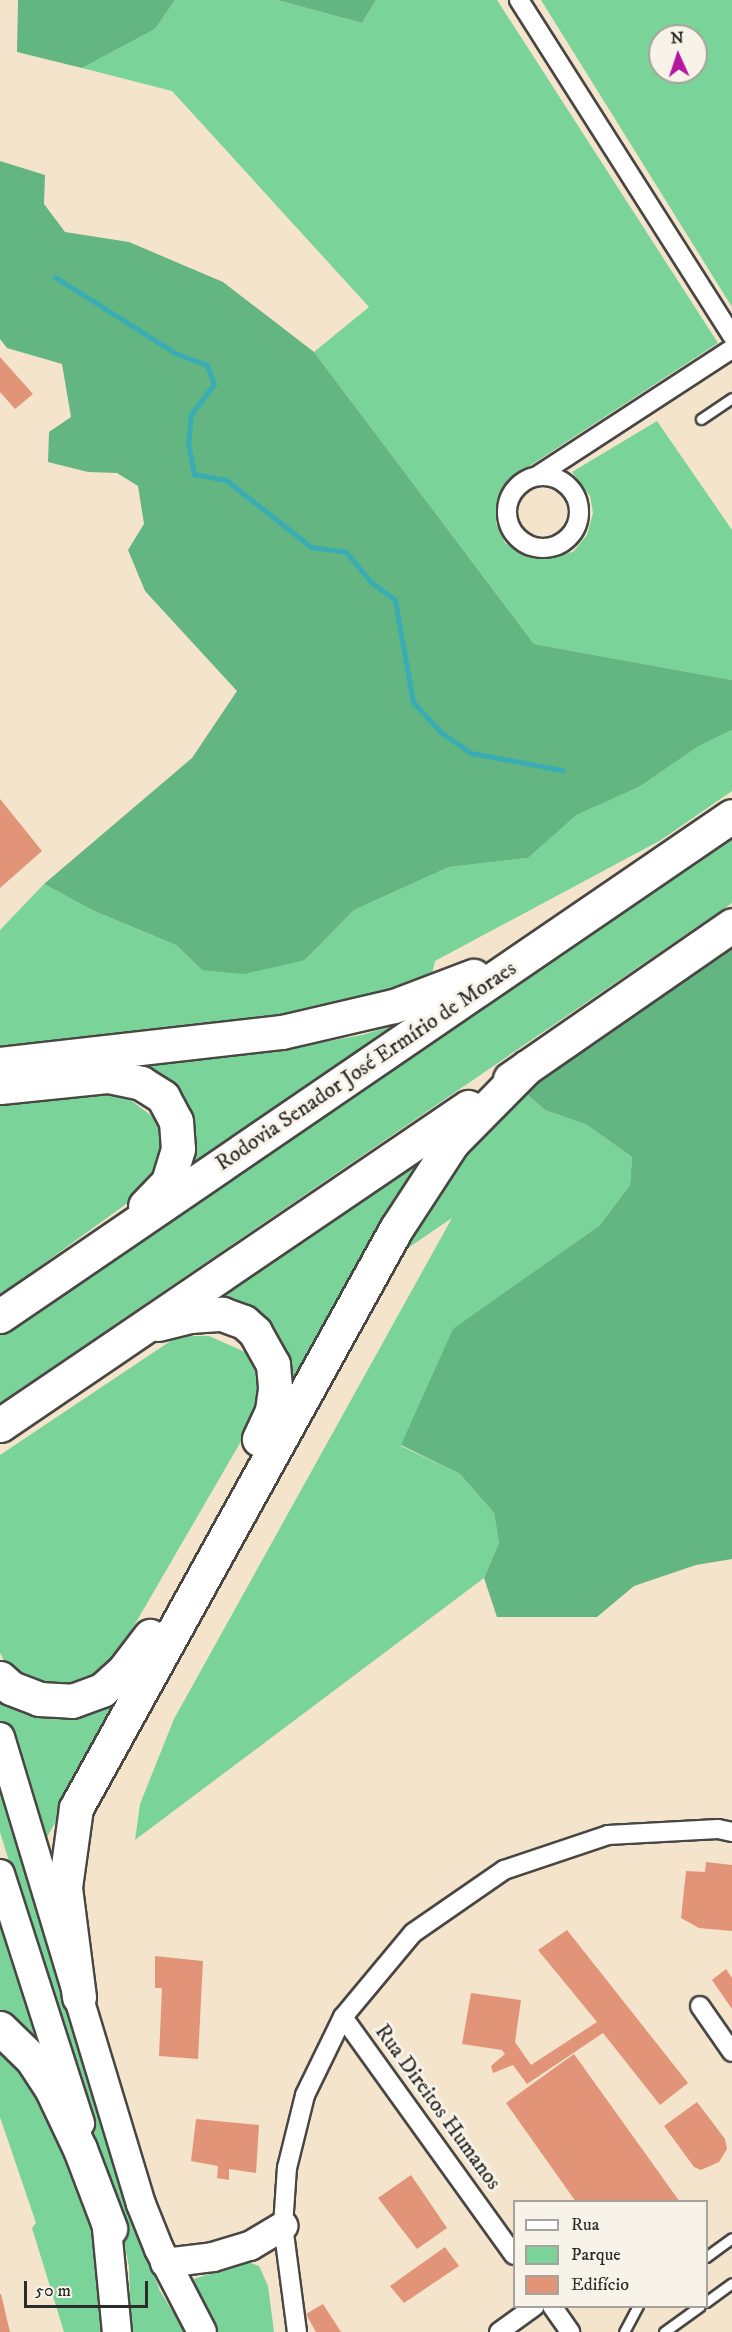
<!DOCTYPE html>
<html>
<head>
<meta charset="utf-8">
<style>
  body { margin:0 }
  #map { position:relative; width:732px; height:2332px; overflow:hidden; background:#f5e4cc; font-family:"IM FELL DW Pica",serif }
  div>[style] { position:absolute }
  [style*='--x'] { left:calc(var(--x)*1px); top:calc(var(--y)*1px); width:calc(var(--w)*1px); rotate:calc(var(--a)*1deg) }
  .green>* { inset:0; background:#7ad399 }
  .forest>* { inset:0; background:#63b581 }
  .stream>* { height:5px; margin:-2.5px; padding:0 2.5px; transform-origin:2.5px; border-radius:2.5px; background:#3aacb4 }
  .building>* { inset:0; background:#e29478 }
  .roads { filter:drop-shadow(2px 0 #494743) drop-shadow(-2px 0 #494743) drop-shadow(0 2px #494743) drop-shadow(0 -2px #494743) }
  .lane>* { height:9px; margin:-4.5px; padding:0 4.5px; transform-origin:4.5px; border-radius:4.5px; background:#fff }
  .street>* { height:18px; margin:-9px; padding:0 9px; transform-origin:9px; border-radius:9px; background:#fff }
  .street>.ring { margin:-9px; padding:0; box-sizing:content-box; background:none; border:18px solid #fff; border-radius:50% }
  .primary>* { height:28px; margin:-14px; padding:0 14px; transform-origin:14px; border-radius:14px; background:#fff }
  .highway>* { height:33px; margin:-16.5px; padding:0 16.5px; transform-origin:16.5px; border-radius:16.5px; background:#fff }
  span { translate:-50% -50%; white-space:nowrap; text-align:center; line-height:1.15; -webkit-text-stroke:6px #f7f3e8; paint-order:stroke }
  .street-label { font-size:22px; color:#2b2b2b }
  .legend { position:absolute; left:513px; top:2200px; width:195px; height:108px; box-sizing:border-box; background:#f7f3e8; border:2px solid #a5a39c; margin:0; padding:8px 10px; list-style:none; font-size:18px; color:#2b2b2b }
  .legend li { display:flex; align-items:center; gap:12px; height:30px }
  .legend b { width:30px; border:2px solid #a5a39c }
  .north { position:absolute; left:648px; top:24px; width:60px; height:60px; box-sizing:border-box; background:#f7f3e8; border:2px solid #a5a39c; border-radius:50%; rotate:357deg; font-size:16px; font-weight:700; line-height:24px; text-align:center; color:#2b2b2b }
  .north::after { content:''; display:block; margin:auto; width:21px; height:27px; background:#b5179e; clip-path:polygon(50% 0,100% 100%,50% 72%,0 100%) }
  .scale { position:absolute; left:24px; top:2281px; width:124px; height:27px; box-sizing:border-box; border:3px solid #2b2b2b; border-top:0; padding-left:8px; font-size:18px; line-height:21px; white-space:nowrap; color:#2b2b2b; -webkit-text-stroke:4px #f7f3e8; paint-order:stroke }
</style>
</head>
<body>
<div id="map">
  <div class="green">
    <i style="clip-path:polygon(175px 0,277px 0,362px 23px,376px 0,497px 0,718px 343px,508px 480px,497px 499px,496px 523px,505px 543px,523px 553px,544px 558px,573px 552px,587px 535px,593px 513px,590px 496px,572px 472px,657px 421px,732px 530px,732px 680px,534px 644px,314px 352px,369px 307px,172px 91px,82px 68px,155px 29px)"></i>
    <i style="clip-path:polygon(evenodd,541px 0,732px 0,732px 307px,541px 0,660px 36px,696px 36px,696px 72px,660px 72px,660px 36px)"></i>
    <i style="clip-path:polygon(732px 730px,732px 791px,661px 840px,435px 961px,430px 983px,283px 1021px,0 1051px,0 930px,44px 884px,94px 911px,176px 945px,202px 970px,305px 960px,354px 910px,449px 867px,528px 858px,575px 815px,639px 787px,699px 746px)"></i>
    <i style="clip-path:polygon(732px 832px,732px 903px,0 1403px,0 1332px)"></i>
    <i style="clip-path:polygon(408px 1021px,182px 1175px,183px 1120px,98px 1069px,295px 1047px,362px 1035px)"></i>
    <i style="clip-path:polygon(520px 1088px,545px 1110px,587px 1125px,632px 1157px,630px 1185px,599px 1226px,525px 1279px,401px 1446px,460px 1474px,494px 1513px,499px 1543px,484px 1578px,135px 1840px,140px 1804px,174px 1719px,452px 1218px,386px 1263px,440px 1177px)"></i>
    <i style="clip-path:polygon(121px 1093px,160px 1122px,163px 1140px,155px 1177px,129px 1202px,0 1295px,0 1100px)"></i>
    <i style="clip-path:polygon(421px 1160px,275px 1429px,281px 1369px,202px 1306px)"></i>
    <i style="clip-path:polygon(178px 1336px,209px 1336px,245px 1352px,262px 1385px,261px 1407px,106px 1674px,57px 1685px,31px 1682px,5px 1662px,0 1653px,0 1455px)"></i>
    <i style="clip-path:polygon(151px 1650px,41px 1848px,0 1725px,0 1695px,41px 1709px)"></i>
    <i style="clip-path:polygon(0 1776px,139px 2235px,160px 2291px,185px 2332px,131px 2332px,129px 2267px,120px 2221px,0 1832px)"></i>
    <i style="clip-path:polygon(0 1915px,51px 2068px,0 2017px)"></i>
    <i style="clip-path:polygon(0 2043px,48px 2101px,99px 2233px,104px 2332px,64px 2332px,32px 2228px,36px 2223px,0 2117px)"></i>
    <i style="clip-path:polygon(248px 2262px,259px 2266px,268px 2286px,274px 2332px,213px 2332px,187px 2281px)"></i>
  </div>
  <div class="forest">
    <i style="clip-path:polygon(18px 0,175px 0,155px 29px,82px 68px,17px 52px)"></i>
    <i style="clip-path:polygon(277px 0,376px 0,362px 23px)"></i>
    <i style="clip-path:polygon(0 161px,45px 175px,44px 204px,65px 232px,129px 242px,223px 282px,314px 352px,534px 644px,732px 680px,732px 730px,699px 746px,639px 787px,576px 815px,528px 858px,449px 867px,354px 910px,305px 960px,244px 974px,202px 970px,176px 945px,94px 911px,44px 884px,192px 758px,237px 691px,145px 591px,128px 550px,144px 524px,138px 486px,117px 473px,88px 472px,48px 462px,49px 432px,71px 417px,62px 364px,7px 348px,0 339px)"></i>
    <i style="clip-path:polygon(732px 942px,732px 1559px,696px 1565px,634px 1586px,597px 1617px,497px 1617px,484px 1578px,499px 1543px,494px 1513px,460px 1474px,401px 1445px,453px 1329px,599px 1226px,630px 1185px,632px 1157px,587px 1125px,545px 1110px,520px 1088px)"></i>
  </div>
  <div class="stream">
    <i style="--x:55;--y:277;--w:142;--a:32.3"></i>
    <i style="--x:175;--y:353;--w:34;--a:21"></i>
    <i style="--x:207;--y:365;--w:20;--a:70"></i>
    <i style="--x:214;--y:384;--w:39;--a:127"></i>
    <i style="--x:191;--y:415;--w:28;--a:96"></i>
    <i style="--x:188;--y:443;--w:32;--a:79"></i>
    <i style="--x:194;--y:474;--w:33;--a:11"></i>
    <i style="--x:226;--y:480;--w:108;--a:38.2"></i>
    <i style="--x:311;--y:547;--w:35;--a:8"></i>
    <i style="--x:346;--y:552;--w:40;--a:50"></i>
    <i style="--x:372;--y:583;--w:29;--a:36"></i>
    <i style="--x:395;--y:600;--w:104;--a:80"></i>
    <i style="--x:413;--y:702;--w:42;--a:46.9"></i>
    <i style="--x:442;--y:733;--w:35;--a:35"></i>
    <i style="--x:471;--y:753;--w:93;--a:10.6"></i>
  </div>
  <div class="building">
    <i style="clip-path:polygon(0 357px,33px 394px,15px 409px,0 392px)"></i>
    <i style="clip-path:polygon(0 799px,42px 851px,0 888px)"></i>
    <i style="clip-path:polygon(706px 1862px,732px 1865px,732px 1931px,699px 1928px,681px 1918px,686px 1871px,705px 1872px)"></i>
    <i style="clip-path:polygon(567px 1930px,688px 2083px,660px 2105px,603px 2033px,527px 2084px,513px 2065px,493px 2073px,491px 2066px,505px 2054px,502px 2050px,462px 2044px,471px 1993px,521px 2000px,515px 2042px,531px 2065px,597px 2022px,538px 1950px)"></i>
    <i style="clip-path:polygon(155px 1956px,203px 1961px,198px 2059px,159px 2056px,162px 1988px,155px 1988px)"></i>
    <i style="clip-path:polygon(726px 1969px,732px 1978px,732px 2009px,712px 1980px)"></i>
    <i style="clip-path:polygon(574px 2054px,680px 2202px,576px 2202px,506px 2103px)"></i>
    <i style="clip-path:polygon(697px 2102px,725px 2139px,727px 2149px,719px 2162px,701px 2170px,694px 2167px,664px 2126px)"></i>
    <i style="clip-path:polygon(196px 2119px,259px 2125px,256px 2173px,229px 2169px,229px 2180px,217px 2178px,218px 2166px,191px 2161px)"></i>
    <i style="clip-path:polygon(411px 2175px,447px 2228px,417px 2249px,378px 2198px)"></i>
    <i style="clip-path:polygon(445px 2247px,459px 2266px,404px 2303px,390px 2286px)"></i>
    <i style="clip-path:polygon(0 2294px,1px 2294px,10px 2332px,0 2332px)"></i>
    <i style="clip-path:polygon(323px 2304px,341px 2332px,316px 2332px,306px 2314px)"></i>
  </div>
  <div class="roads">
    <div class="lane">
      <i style="--x:701;--y:419;--w:37;--a:-34"></i>
      <i style="--x:706;--y:2257;--w:32;--a:-36"></i>
      <i style="--x:706;--y:2302;--w:32;--a:-36"></i>
      <i style="--x:624;--y:2332;--w:30;--a:-62"></i>
      <i style="--x:664;--y:2332;--w:44;--a:-35.8"></i>
    </div>
    <div class="street">
      <i style="--x:519;--y:0;--w:398;--a:57.6"></i>
      <i style="--x:537;--y:476;--w:233;--a:-33.1"></i>
      <i class="ring" style="left:507px;top:476px;width:54px;height:54px"></i>
      <i style="--x:700;--y:2006;--w:56;--a:55.2"></i>
      <i style="--x:343;--y:2017;--w:293;--a:54.3"></i>
      <i style="--x:552;--y:2306;--w:32;--a:55"></i>
      <i style="--x:297;--y:2332;--w:107;--a:-97.5"></i>
      <i style="--x:283;--y:2226;--w:58;--a:-86.1"></i>
      <i style="--x:287;--y:2168;--w:75;--a:-76.1"></i>
      <i style="--x:305;--y:2095;--w:87;--a:-64"></i>
      <i style="--x:343;--y:2017;--w:109;--a:-50.2"></i>
      <i style="--x:413;--y:1933;--w:111;--a:-34.7"></i>
      <i style="--x:504;--y:1870;--w:110;--a:-18.6"></i>
      <i style="--x:608;--y:1835;--w:110;--a:-3.1"></i>
      <i style="--x:718;--y:1829;--w:14;--a:12"></i>
      <i style="--x:499;--y:2332;--w:44;--a:-35.8"></i>
    </div>
    <div class="primary">
      <i style="--x:0;--y:1737;--w:488;--a:73.2"></i>
      <i style="--x:141;--y:2204;--w:48;--a:68.2"></i>
      <i style="--x:159;--y:2249;--w:93;--a:62.6"></i>
      <i style="--x:0;--y:1874;--w:262;--a:72.2"></i>
      <i style="--x:105;--y:2208;--w:125;--a:84.5"></i>
      <i style="--x:165;--y:2263;--w:48;--a:-7.1"></i>
      <i style="--x:213;--y:2257;--w:39;--a:-17"></i>
      <i style="--x:250;--y:2246;--w:39;--a:-31"></i>
    </div>
    <div class="highway">
      <i style="--x:0;--y:1064;--w:284;--a:-6.5"></i>
      <i style="--x:282;--y:1032;--w:115;--a:-13.1"></i>
      <i style="--x:394;--y:1006;--w:85;--a:-20.8"></i>
      <i style="--x:510;--y:1079;--w:270;--a:-34.7"></i>
      <i style="--x:0;--y:1087;--w:110;--a:-5.8"></i>
      <i style="--x:109;--y:1076;--w:33;--a:12"></i>
      <i style="--x:141;--y:1083;--w:26;--a:32"></i>
      <i style="--x:163;--y:1097;--w:27;--a:62"></i>
      <i style="--x:176;--y:1121;--w:28;--a:86"></i>
      <i style="--x:178;--y:1149;--w:34;--a:107"></i>
      <i style="--x:168;--y:1182;--w:33;--a:134"></i>
      <i style="--x:0;--y:1316;--w:886;--a:-34.34"></i>
      <i style="--x:158;--y:1324;--w:33;--a:-14"></i>
      <i style="--x:190;--y:1316;--w:32;--a:-4"></i>
      <i style="--x:222;--y:1314;--w:23;--a:20"></i>
      <i style="--x:244;--y:1322;--w:15;--a:42"></i>
      <i style="--x:255;--y:1332;--w:37;--a:61"></i>
      <i style="--x:273;--y:1364;--w:25;--a:85"></i>
      <i style="--x:275;--y:1389;--w:22;--a:98"></i>
      <i style="--x:272;--y:1411;--w:31;--a:115"></i>
      <i style="--x:0;--y:1425;--w:566;--a:-34.2"></i>
      <i style="--x:0;--y:1678;--w:15;--a:42"></i>
      <i style="--x:11;--y:1688;--w:30;--a:21"></i>
      <i style="--x:39;--y:1699;--w:33;--a:3"></i>
      <i style="--x:72;--y:1701;--w:32;--a:-20"></i>
      <i style="--x:102;--y:1690;--w:30;--a:-42"></i>
      <i style="--x:124;--y:1670;--w:43;--a:-52.6"></i>
      <i style="--x:79;--y:1997;--w:111;--a:-97.3"></i>
      <i style="--x:65;--y:1887;--w:80;--a:-82.1"></i>
      <i style="--x:76;--y:1808;--w:662;--a:-61.07"></i>
      <i style="--x:396;--y:1229;--w:103;--a:-56.9"></i>
      <i style="--x:452;--y:1143;--w:107;--a:-45.4"></i>
      <i style="--x:0;--y:2028;--w:45;--a:44.1"></i>
      <i style="--x:32;--y:2059;--w:35;--a:57"></i>
      <i style="--x:51;--y:2088;--w:68;--a:64.6"></i>
      <i style="--x:80;--y:2149;--w:85;--a:69.2"></i>
    </div>
  </div>
  <div class="street-label">
    <span style="left:366px;top:1066px;rotate:-34deg">Rodovia Senador José Ermírio de Moraes</span>
    <span style="left:438px;top:2107px;rotate:54deg">Rua Direitos Humanos</span>
  </div>
  <ul class="legend">
  <li><b style="height:8px;background:#fff"></b>Rua</li>
  <li><b style="height:16px;background:#7ad399"></b>Parque</li>
  <li><b style="height:16px;background:#e29478"></b>Edifício</li>
  </ul>
  <div class="north">N</div>
  <div class="scale">50 m</div>
</div>
</body>
</html>
